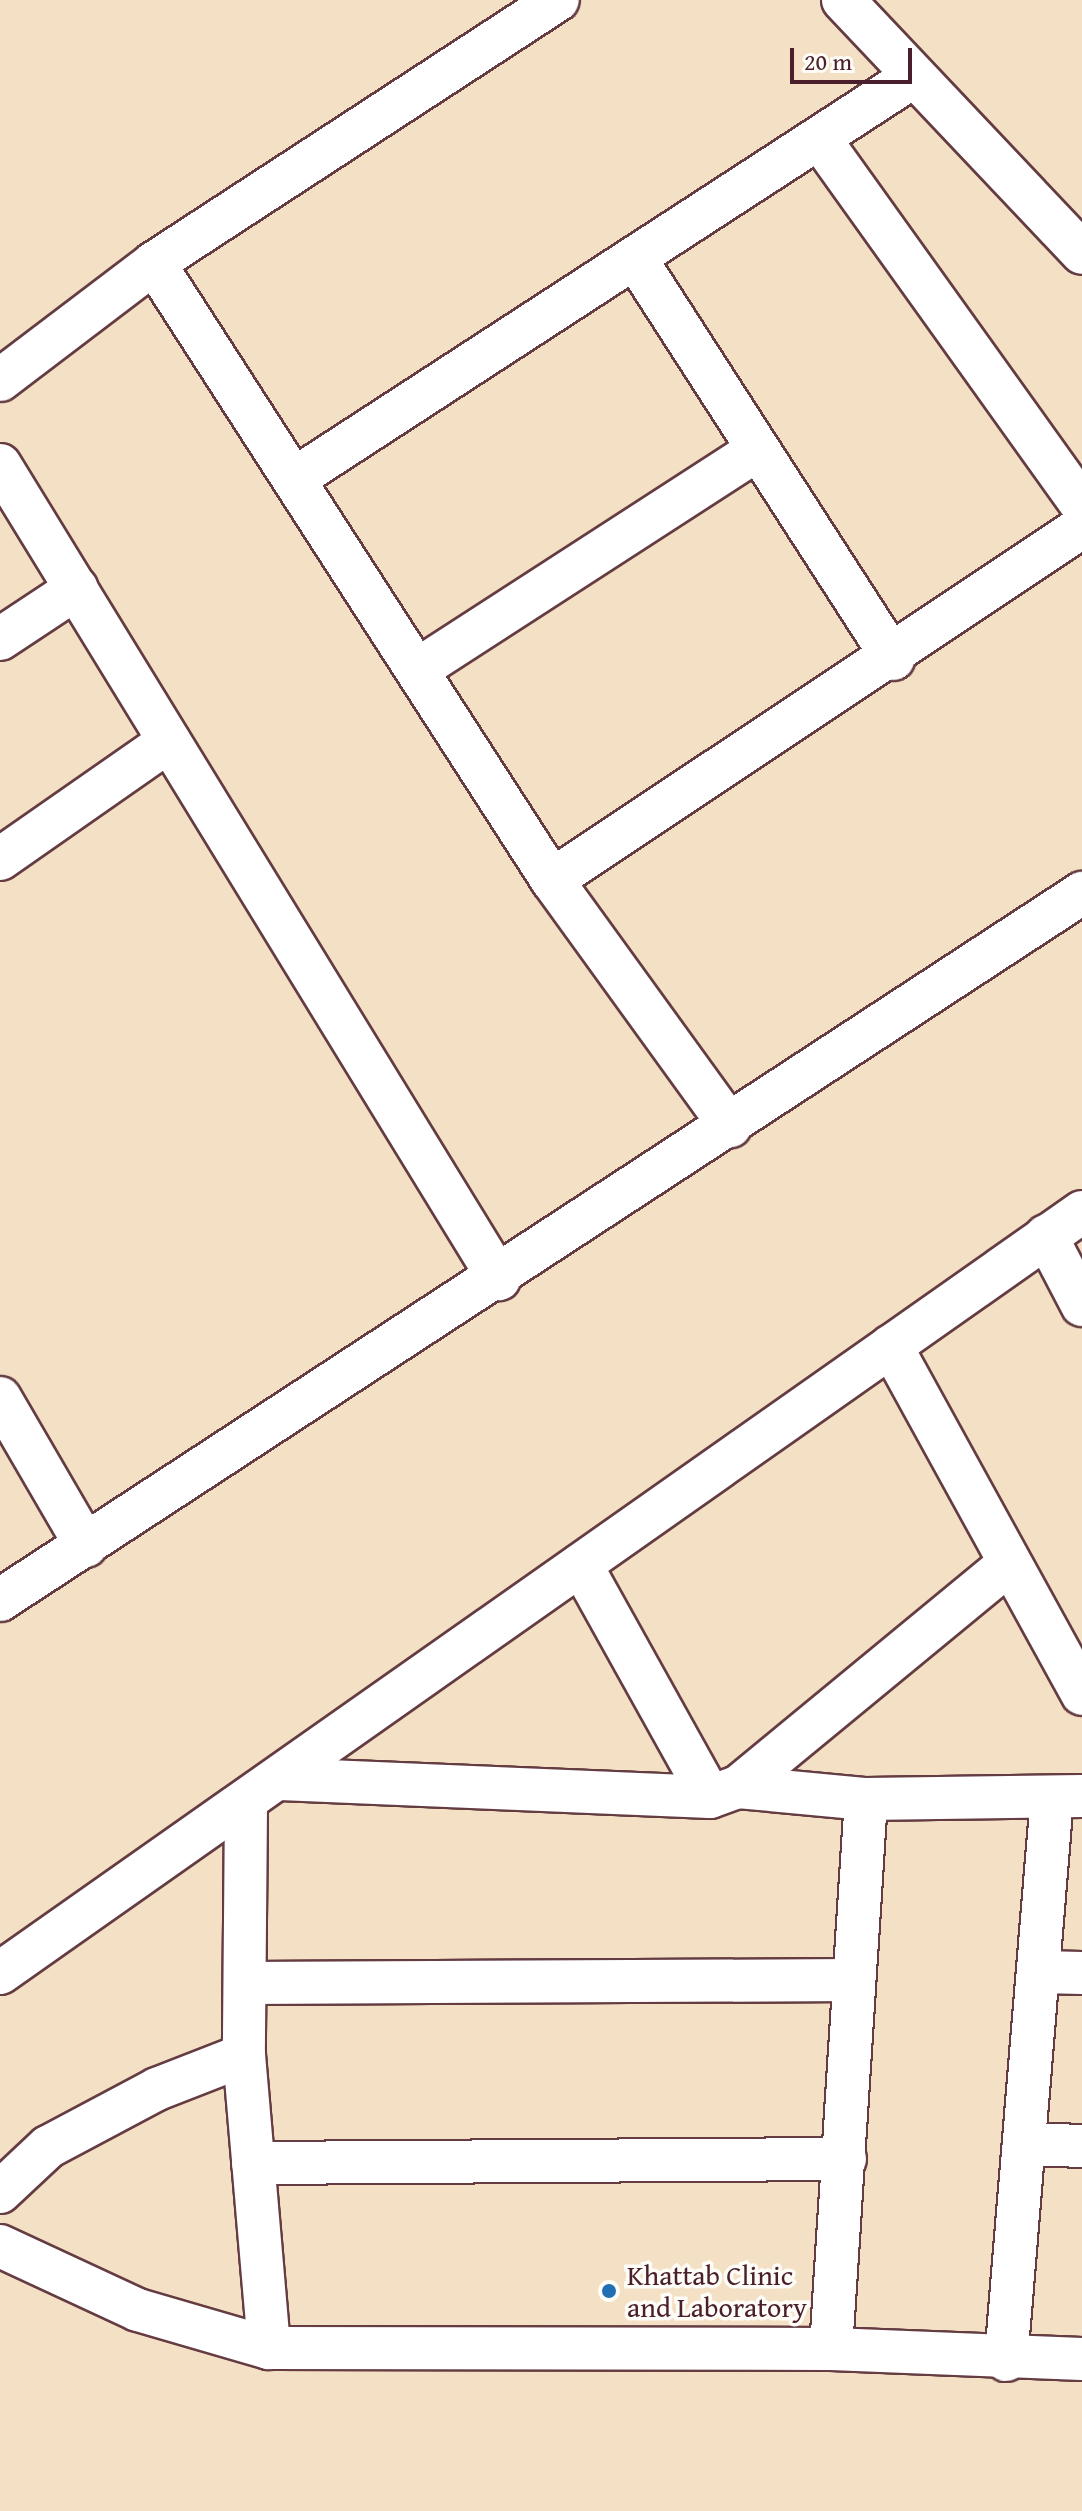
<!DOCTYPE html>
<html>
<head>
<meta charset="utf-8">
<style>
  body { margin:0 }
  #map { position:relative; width:1082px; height:2511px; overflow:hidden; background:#f4e0c5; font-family:"Gentium Book Plus",serif }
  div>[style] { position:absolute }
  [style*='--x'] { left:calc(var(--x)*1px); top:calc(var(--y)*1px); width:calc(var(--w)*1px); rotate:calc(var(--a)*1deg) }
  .roads { filter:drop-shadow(2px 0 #643c42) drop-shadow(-2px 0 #643c42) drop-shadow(0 2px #643c42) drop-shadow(0 -2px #643c42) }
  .minor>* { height:42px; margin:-21px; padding:0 21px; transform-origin:21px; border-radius:21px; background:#fff }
  .dots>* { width:22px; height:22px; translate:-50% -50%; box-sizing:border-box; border:4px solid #fdfcf7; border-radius:50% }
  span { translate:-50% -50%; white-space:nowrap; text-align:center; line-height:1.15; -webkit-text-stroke:7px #fdfcf7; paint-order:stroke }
  .poi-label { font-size:28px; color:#4a1f2b }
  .left { translate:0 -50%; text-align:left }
  .scale { position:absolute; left:790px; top:48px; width:122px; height:36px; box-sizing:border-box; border:4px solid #4a1f2b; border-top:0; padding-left:10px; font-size:24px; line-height:28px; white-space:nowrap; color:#4a1f2b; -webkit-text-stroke:6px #fdfcf7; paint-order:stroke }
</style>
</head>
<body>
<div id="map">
  <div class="roads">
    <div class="minor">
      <i style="--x:843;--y:0;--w:348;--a:46.6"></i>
      <i style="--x:819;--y:138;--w:452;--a:54.4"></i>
      <i style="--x:635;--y:258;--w:477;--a:57.2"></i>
      <i style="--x:154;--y:263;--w:734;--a:57.18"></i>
      <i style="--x:552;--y:880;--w:637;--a:-33.67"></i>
      <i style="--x:0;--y:380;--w:193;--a:-37.2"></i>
      <i style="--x:154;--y:263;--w:482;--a:-33.1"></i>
      <i style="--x:0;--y:465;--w:955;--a:58.49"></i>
      <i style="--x:294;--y:479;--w:739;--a:-33.02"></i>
      <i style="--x:0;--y:639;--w:92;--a:-33.5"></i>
      <i style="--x:417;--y:670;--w:406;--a:-32.9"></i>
      <i style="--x:0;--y:859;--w:206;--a:-34.9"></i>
      <i style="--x:552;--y:880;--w:304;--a:54.1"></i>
      <i style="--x:1046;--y:1236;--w:78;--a:62.4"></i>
      <i style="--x:891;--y:1346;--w:397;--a:61.2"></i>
      <i style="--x:0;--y:1398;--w:171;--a:59.8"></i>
      <i style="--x:581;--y:1565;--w:265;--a:60.9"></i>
      <i style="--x:0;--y:1600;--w:1293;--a:-33.16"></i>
      <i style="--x:280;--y:1779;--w:430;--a:2.4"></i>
      <i style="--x:710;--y:1797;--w:30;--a:-20"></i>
      <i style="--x:738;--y:1787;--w:129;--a:5.4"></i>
      <i style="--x:866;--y:1799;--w:216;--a:-0.8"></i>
      <i style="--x:738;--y:1787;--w:347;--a:-39.5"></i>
      <i style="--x:246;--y:1806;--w:249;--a:90.5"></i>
      <i style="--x:244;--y:2055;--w:294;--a:85.1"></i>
      <i style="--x:1040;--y:1972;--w:42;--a:1.4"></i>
      <i style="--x:0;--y:1973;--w:1323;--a:-35.12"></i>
      <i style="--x:247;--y:1983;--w:607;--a:-0.28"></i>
      <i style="--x:1028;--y:2144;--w:54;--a:2.1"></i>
      <i style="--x:253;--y:2163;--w:592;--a:-0.39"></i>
      <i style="--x:0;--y:2192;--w:66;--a:-43.2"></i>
      <i style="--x:48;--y:2147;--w:123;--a:-28"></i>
      <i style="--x:157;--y:2089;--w:93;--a:-21.3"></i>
      <i style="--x:0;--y:2246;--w:152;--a:24.9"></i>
      <i style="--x:138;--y:2310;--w:136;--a:16.2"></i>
      <i style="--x:269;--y:2348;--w:562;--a:0.1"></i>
      <i style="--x:831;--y:2349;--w:251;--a:2.3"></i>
      <i style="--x:831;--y:2349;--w:551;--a:-86.36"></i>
      <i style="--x:1006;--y:2360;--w:564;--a:-85.32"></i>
    </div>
  </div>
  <div class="dots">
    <i style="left:609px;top:2291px;background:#1f6fb2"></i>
  </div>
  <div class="poi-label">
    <span class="left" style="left:627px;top:2291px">Khattab Clinic<br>and Laboratory</span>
  </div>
  <div class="scale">20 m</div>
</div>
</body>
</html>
